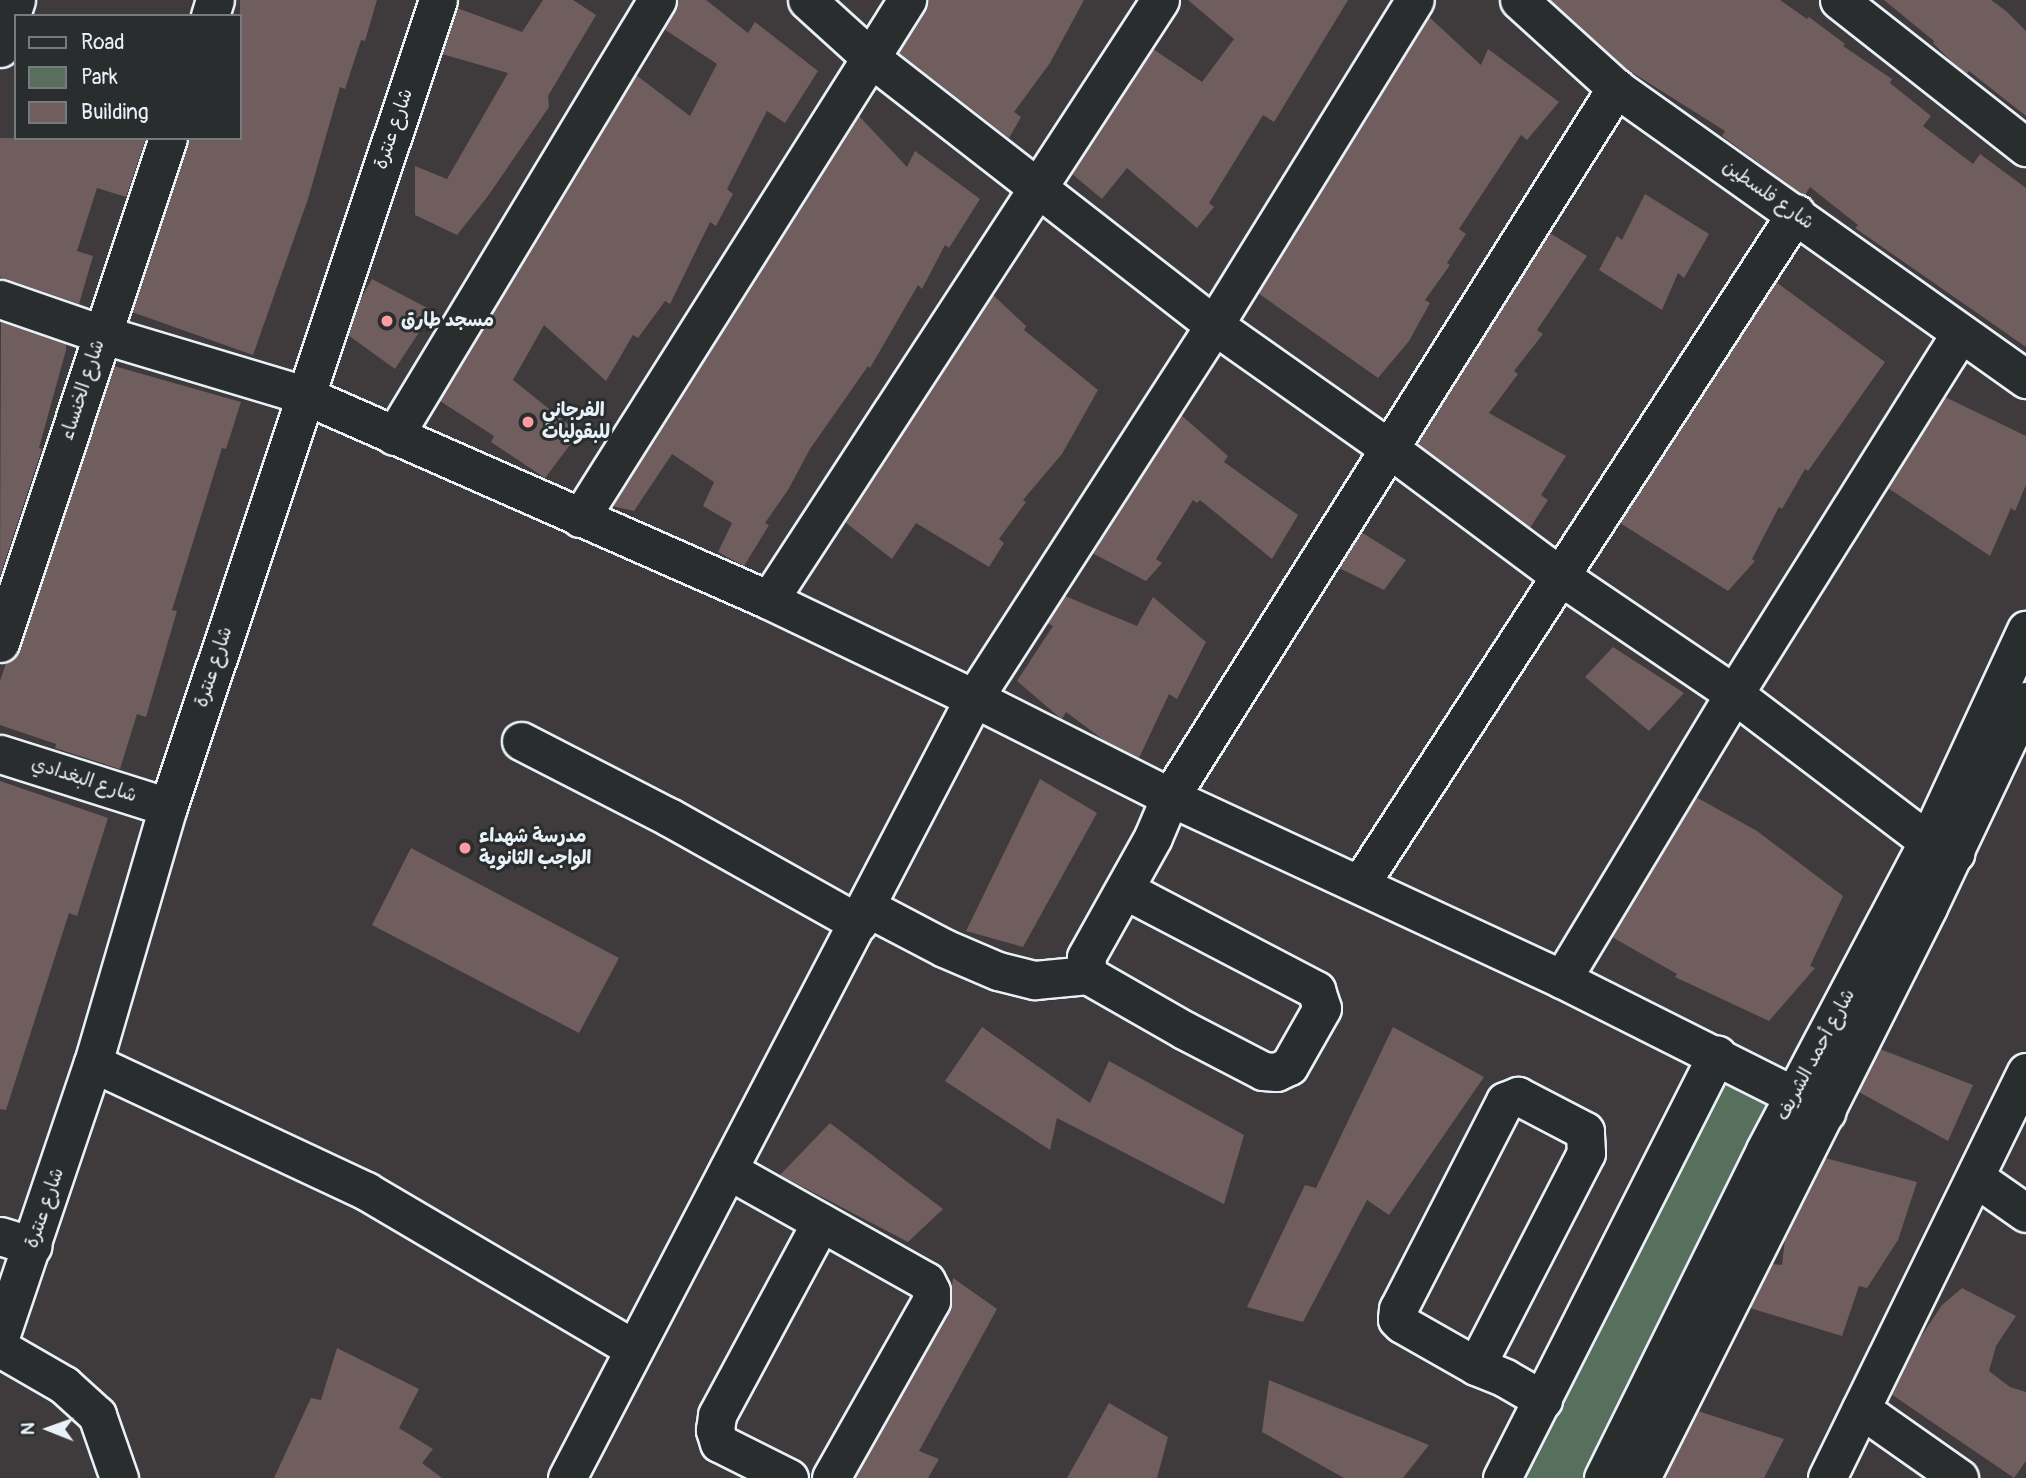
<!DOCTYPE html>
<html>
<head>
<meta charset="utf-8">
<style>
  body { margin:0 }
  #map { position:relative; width:2026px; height:1478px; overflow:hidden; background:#3f3b3c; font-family:Pangolin,"Playpen Sans Arabic",sans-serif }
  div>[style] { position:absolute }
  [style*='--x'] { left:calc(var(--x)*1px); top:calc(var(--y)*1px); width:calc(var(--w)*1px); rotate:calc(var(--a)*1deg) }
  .green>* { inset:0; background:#576f5c }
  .building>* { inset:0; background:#705d5e }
  .roads { filter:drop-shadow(2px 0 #e8f1f8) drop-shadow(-2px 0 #e8f1f8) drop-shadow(0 2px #e8f1f8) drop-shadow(0 -2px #e8f1f8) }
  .minor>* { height:37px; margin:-18.5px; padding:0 18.5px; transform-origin:18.5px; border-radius:18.5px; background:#2a2d2e }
  .dots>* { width:19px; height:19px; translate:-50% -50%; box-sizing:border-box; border:4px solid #2a2d2e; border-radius:50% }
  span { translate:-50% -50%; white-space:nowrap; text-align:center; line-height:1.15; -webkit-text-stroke:6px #2a2d2e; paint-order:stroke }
  .street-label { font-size:19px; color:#e8f1f8 }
  .poi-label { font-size:19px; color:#e8f1f8; font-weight:700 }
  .left { translate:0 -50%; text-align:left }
  .legend { position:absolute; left:14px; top:14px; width:228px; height:126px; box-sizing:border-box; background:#2a2d2e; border:2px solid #767b7f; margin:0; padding:9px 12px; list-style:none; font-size:21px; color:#e8f1f8 }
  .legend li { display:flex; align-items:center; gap:14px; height:35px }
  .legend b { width:35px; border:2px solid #767b7f }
  .north { position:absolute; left:14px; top:1394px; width:70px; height:70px; -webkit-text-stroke:5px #2a2d2e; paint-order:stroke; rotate:271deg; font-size:19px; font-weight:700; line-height:28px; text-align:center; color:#e8f1f8 }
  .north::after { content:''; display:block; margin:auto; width:24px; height:32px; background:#e8f1f8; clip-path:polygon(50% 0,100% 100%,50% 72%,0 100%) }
</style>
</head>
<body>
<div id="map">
  <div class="green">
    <i style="clip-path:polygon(1717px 1055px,1796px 1096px,1603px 1478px,1502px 1478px)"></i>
  </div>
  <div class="building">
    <i style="clip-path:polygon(240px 0,377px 0,365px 41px,361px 40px,345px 89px,340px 87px,308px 199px,253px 355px,132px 312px,188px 138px,240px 138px)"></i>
    <i style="clip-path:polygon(543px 0,573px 0,596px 15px,548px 96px,549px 107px,488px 196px,457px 235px,415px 215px,415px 166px,447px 179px,508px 73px,442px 54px,457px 8px,522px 32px)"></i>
    <i style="clip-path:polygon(678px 0,706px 0,748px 33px,755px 22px,818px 71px,785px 123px,767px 111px,727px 189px,733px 194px,716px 226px,710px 222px,670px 304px,665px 301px,638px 338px,633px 335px,606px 381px,544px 325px,513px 380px,579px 433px,545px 478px,491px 442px,494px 436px,440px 401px,636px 75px,690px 116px,717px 64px,664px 29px)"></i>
    <i style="clip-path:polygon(928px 0,1084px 0,1050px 63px,1014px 112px,1021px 117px,1009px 138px,899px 53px,925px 11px)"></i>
    <i style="clip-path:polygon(1188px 0,1348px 0,1274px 122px,1263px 115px,1209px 203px,1214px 207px,1197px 228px,1127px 168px,1102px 199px,1072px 174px,1153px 49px,1202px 82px,1234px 39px)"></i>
    <i style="clip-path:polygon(1550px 0,1780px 0,1807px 19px,1809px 17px,1845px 44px,1843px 46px,1892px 79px,1890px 83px,1931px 116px,1923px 126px,1973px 164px,1980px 154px,2026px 188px,2026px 347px,1855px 228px,1858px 225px,1810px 187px,1805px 195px,1800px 193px,1722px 136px,1725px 131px,1625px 68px)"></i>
    <i style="clip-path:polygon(1884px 0,1991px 0,2006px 11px,2026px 31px,2026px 116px,1969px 71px,1967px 74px,1952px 62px,1933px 43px,1934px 41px)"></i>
    <i style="clip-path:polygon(1429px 17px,1481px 65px,1488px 49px,1559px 102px,1527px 140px,1521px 135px,1459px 229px,1466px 234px,1447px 263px,1450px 265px,1425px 300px,1430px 303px,1409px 341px,1378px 378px,1258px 293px)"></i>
    <i style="clip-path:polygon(859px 116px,907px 167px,915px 151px,980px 199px,949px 248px,945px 245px,922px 289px,918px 285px,870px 368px,868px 366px,810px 449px,788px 490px,765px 523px,769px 525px,744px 566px,718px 552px,732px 523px,703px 506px,714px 482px,672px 454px,634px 511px,612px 506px)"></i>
    <i style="clip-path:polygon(0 138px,146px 138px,126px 197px,97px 188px,77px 251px,93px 256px,79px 304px,0 277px)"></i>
    <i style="clip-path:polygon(1645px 194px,1709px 234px,1684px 278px,1678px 273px,1662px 310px,1599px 270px,1617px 236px,1622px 240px)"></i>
    <i style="clip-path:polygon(1550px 233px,1587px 256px,1537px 330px,1543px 334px,1514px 371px,1518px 374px,1489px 413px,1566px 456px,1541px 495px,1548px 500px,1530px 528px,1417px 443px)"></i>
    <i style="clip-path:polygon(372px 279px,433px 311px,395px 369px,348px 335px,360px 300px)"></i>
    <i style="clip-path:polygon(1776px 282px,1885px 362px,1808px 471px,1805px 469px,1782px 509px,1779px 507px,1752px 559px,1755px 561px,1728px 591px,1620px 523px)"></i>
    <i style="clip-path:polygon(993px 295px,1026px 326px,1024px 330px,1098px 390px,1062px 454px,1023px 500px,1026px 502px,999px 539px,1004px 543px,989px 567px,916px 523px,892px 559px,845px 522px)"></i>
    <i style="clip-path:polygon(1px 322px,66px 344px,66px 350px,39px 448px,42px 449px,0 576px)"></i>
    <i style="clip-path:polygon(114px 366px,241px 402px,226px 449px,222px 448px,172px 610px,177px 611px,146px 717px,137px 714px,120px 769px,55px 748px,56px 744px,0 725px,0 681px,6px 663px,20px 650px)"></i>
    <i style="clip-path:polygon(1945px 397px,2026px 436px,2026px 485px,2015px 511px,2011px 508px,1990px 556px,1888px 488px)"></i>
    <i style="clip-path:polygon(1181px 415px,1228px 456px,1224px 462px,1298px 515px,1272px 559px,1200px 500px,1197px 503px,1193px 500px,1156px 559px,1162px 563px,1146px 581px,1092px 553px)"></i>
    <i style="clip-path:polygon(1361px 532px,1406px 560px,1384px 590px,1339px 568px)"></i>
    <i style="clip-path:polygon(1065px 596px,1137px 626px,1153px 597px,1206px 642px,1177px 699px,1169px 694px,1139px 758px,1105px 741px,1066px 712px,1062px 719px,1059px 717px,1017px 681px,1053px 626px,1047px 623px)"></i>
    <i style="clip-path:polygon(1613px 647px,1684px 693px,1649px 731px,1585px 677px)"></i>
    <i style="clip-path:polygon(1040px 779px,1097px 813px,1023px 947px,966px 931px)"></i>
    <i style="clip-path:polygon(0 781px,108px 818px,77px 916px,69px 913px,6px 1110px,0 1109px)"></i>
    <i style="clip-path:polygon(1696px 797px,1757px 831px,1843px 896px,1810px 966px,1815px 968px,1769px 1021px,1675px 977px,1677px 974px,1612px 937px)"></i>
    <i style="clip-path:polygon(411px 848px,619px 958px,579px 1033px,372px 925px)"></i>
    <i style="clip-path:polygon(982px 1027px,1090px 1103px,1109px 1061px,1244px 1135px,1224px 1204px,1057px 1118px,1050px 1150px,945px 1081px)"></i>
    <i style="clip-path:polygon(1393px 1027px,1484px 1077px,1389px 1215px,1367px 1200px,1303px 1322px,1247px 1307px,1305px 1185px,1316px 1188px)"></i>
    <i style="clip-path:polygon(1880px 1049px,1973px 1085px,1948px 1141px,1859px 1092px)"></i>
    <i style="clip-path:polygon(830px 1123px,943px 1209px,908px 1242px,780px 1175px)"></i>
    <i style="clip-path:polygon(1825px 1158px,1917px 1182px,1898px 1240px,1867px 1288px,1859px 1286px,1842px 1336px,1750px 1308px,1772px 1264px,1782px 1265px,1785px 1238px)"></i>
    <i style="clip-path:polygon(953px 1278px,997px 1309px,919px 1451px,939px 1459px,928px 1478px,855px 1478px,949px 1311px)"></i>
    <i style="clip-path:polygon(1962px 1288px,2016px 1316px,1996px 1346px,1989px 1371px,2010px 1387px,2026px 1392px,2026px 1461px,2014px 1478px,1891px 1394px,1916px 1344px,1942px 1305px)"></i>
    <i style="clip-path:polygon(337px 1348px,419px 1389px,399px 1428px,433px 1449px,422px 1463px,442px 1478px,274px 1478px,311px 1398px,321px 1400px)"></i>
    <i style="clip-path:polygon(1269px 1380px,1429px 1445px,1403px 1478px,1344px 1478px,1262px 1432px)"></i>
    <i style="clip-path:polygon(1109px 1403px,1168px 1437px,1157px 1478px,1067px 1478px)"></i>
    <i style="clip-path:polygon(1698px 1411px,1784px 1439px,1764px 1478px,1664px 1478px)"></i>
  </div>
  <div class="roads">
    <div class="minor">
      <i style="--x:807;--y:0;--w:86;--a:42.2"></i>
      <i style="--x:871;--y:58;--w:435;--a:37.9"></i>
      <i style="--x:1214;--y:325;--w:212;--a:35.2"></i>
      <i style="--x:1387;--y:447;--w:216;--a:36.7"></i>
      <i style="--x:1560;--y:576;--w:210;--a:34.1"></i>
      <i style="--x:1734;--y:694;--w:243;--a:37.2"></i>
      <i style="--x:1928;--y:841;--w:30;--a:24"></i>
      <i style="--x:1519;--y:0;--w:131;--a:42.2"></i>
      <i style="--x:1616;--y:88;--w:503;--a:35.37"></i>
      <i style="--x:1839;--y:0;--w:238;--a:38.2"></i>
      <i style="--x:210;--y:16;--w:17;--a:-73"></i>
      <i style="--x:0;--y:48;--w:51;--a:-71.6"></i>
      <i style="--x:0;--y:299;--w:107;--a:19.1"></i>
      <i style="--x:101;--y:334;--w:212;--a:16.7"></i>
      <i style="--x:304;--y:395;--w:508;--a:23.79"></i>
      <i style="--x:769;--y:600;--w:227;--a:25.6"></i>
      <i style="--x:974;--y:698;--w:220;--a:26.8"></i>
      <i style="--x:1170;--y:797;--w:432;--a:24.9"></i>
      <i style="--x:1562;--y:979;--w:296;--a:26.7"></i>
      <i style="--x:394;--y:436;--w:509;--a:-58.9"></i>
      <i style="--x:580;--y:518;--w:613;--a:-57.74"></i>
      <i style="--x:769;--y:600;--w:716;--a:-56.91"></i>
      <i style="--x:0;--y:643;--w:532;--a:-71.6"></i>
      <i style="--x:521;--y:741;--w:166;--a:27.2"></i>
      <i style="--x:669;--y:817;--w:217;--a:29.3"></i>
      <i style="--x:0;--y:754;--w:176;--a:17.5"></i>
      <i style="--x:1360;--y:884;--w:800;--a:-56.99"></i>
      <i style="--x:1125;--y:890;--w:216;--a:27.6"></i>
      <i style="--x:1316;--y:990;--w:19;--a:72"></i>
      <i style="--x:1322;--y:1008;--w:67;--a:119.6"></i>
      <i style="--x:1289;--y:1066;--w:14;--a:155"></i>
      <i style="--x:1276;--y:1072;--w:13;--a:-176"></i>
      <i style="--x:1263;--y:1071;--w:89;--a:-152.6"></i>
      <i style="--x:1184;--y:1030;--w:111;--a:-150.2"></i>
      <i style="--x:1088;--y:975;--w:18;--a:-96"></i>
      <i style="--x:1086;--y:957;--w:137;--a:-60.8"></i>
      <i style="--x:1153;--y:837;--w:43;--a:-67"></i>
      <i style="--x:1170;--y:797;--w:838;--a:-57.83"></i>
      <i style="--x:866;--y:907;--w:88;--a:27.7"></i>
      <i style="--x:944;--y:948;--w:59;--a:23.1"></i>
      <i style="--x:998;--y:971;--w:38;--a:14"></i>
      <i style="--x:1035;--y:980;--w:53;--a:-5.4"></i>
      <i style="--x:1562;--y:979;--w:333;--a:-58.9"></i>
      <i style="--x:1734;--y:694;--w:425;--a:-57.9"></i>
      <i style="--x:93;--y:1063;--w:302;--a:25.1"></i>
      <i style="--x:366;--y:1191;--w:310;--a:30.5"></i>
      <i style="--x:728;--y:1170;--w:227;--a:29.3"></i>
      <i style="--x:926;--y:1281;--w:11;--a:63"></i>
      <i style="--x:931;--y:1291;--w:10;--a:90"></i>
      <i style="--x:931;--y:1301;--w:203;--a:119.5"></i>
      <i style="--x:1976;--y:1178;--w:61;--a:35"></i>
      <i style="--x:0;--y:1236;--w:34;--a:17"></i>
      <i style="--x:0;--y:1337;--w:289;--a:-71.3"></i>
      <i style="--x:93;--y:1063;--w:267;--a:-73.7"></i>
      <i style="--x:168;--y:807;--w:851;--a:-71.5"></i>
      <i style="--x:0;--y:1348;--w:74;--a:30"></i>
      <i style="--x:64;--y:1385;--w:45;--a:42.3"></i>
      <i style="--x:97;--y:1415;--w:67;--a:70.8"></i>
      <i style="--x:1476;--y:1366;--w:240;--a:-62.7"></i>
      <i style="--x:1586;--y:1153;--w:22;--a:-93"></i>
      <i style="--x:1585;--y:1131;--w:76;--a:-152.4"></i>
      <i style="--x:1518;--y:1096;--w:14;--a:159"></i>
      <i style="--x:1505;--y:1101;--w:234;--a:117.2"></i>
      <i style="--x:1398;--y:1309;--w:10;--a:96"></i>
      <i style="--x:1397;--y:1319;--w:7;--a:45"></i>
      <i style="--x:1402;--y:1324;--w:85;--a:29.6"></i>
      <i style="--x:1476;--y:1366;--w:31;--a:22"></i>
      <i style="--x:1505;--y:1378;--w:44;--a:30.1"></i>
      <i style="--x:1861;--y:1409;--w:120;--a:35.1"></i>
      <i style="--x:567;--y:1478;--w:880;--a:-62.44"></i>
      <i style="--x:974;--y:698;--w:444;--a:-57.2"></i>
      <i style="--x:1214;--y:325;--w:382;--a:-58.3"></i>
      <i style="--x:789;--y:1478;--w:78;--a:-153.4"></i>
      <i style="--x:719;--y:1443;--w:14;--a:-107"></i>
      <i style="--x:715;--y:1430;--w:15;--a:-82"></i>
      <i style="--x:717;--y:1415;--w:219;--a:-61.7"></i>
      <i style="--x:1502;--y:1478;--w:475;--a:-63.1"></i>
      <i style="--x:1603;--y:1478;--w:366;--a:-63.7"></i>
      <i style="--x:1765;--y:1150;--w:349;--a:-62.2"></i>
      <i style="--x:1928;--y:841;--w:233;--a:-65.1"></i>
      <i style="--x:1641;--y:1478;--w:639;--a:-63.31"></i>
      <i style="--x:1928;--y:907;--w:228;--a:-64.6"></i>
      <i style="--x:1827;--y:1478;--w:452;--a:-63.9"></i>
    </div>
  </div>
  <div class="dots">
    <i style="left:387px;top:321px;background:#ff9aa2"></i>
    <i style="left:528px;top:422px;background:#ff9aa2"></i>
    <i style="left:465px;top:848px;background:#ff9aa2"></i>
  </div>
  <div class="street-label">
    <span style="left:394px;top:129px;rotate:-71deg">شارع عنترة</span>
    <span style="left:1768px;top:195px;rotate:35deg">شارع فلسطين</span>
    <span style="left:83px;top:390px;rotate:-72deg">شارع الخنساء</span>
    <span style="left:214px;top:667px;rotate:-72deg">شارع عنترة</span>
    <span style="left:84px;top:780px;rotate:18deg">شارع البغدادي</span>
    <span style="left:1816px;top:1055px;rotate:-62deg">شارع أحمد الشريف</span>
    <span style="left:45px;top:1208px;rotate:-71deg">شارع عنترة</span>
  </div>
  <div class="poi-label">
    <span class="left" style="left:401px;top:321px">مسجد طارق</span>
    <span class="left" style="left:542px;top:422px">الفرجاني<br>للبقوليات</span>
    <span class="left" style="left:479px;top:848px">مدرسة شهداء<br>الواجب الثانوية</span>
  </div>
  <ul class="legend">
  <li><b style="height:9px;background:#2a2d2e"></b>Road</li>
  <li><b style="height:19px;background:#576f5c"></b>Park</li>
  <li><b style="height:19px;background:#705d5e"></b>Building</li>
  </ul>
  <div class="north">N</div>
</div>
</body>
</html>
